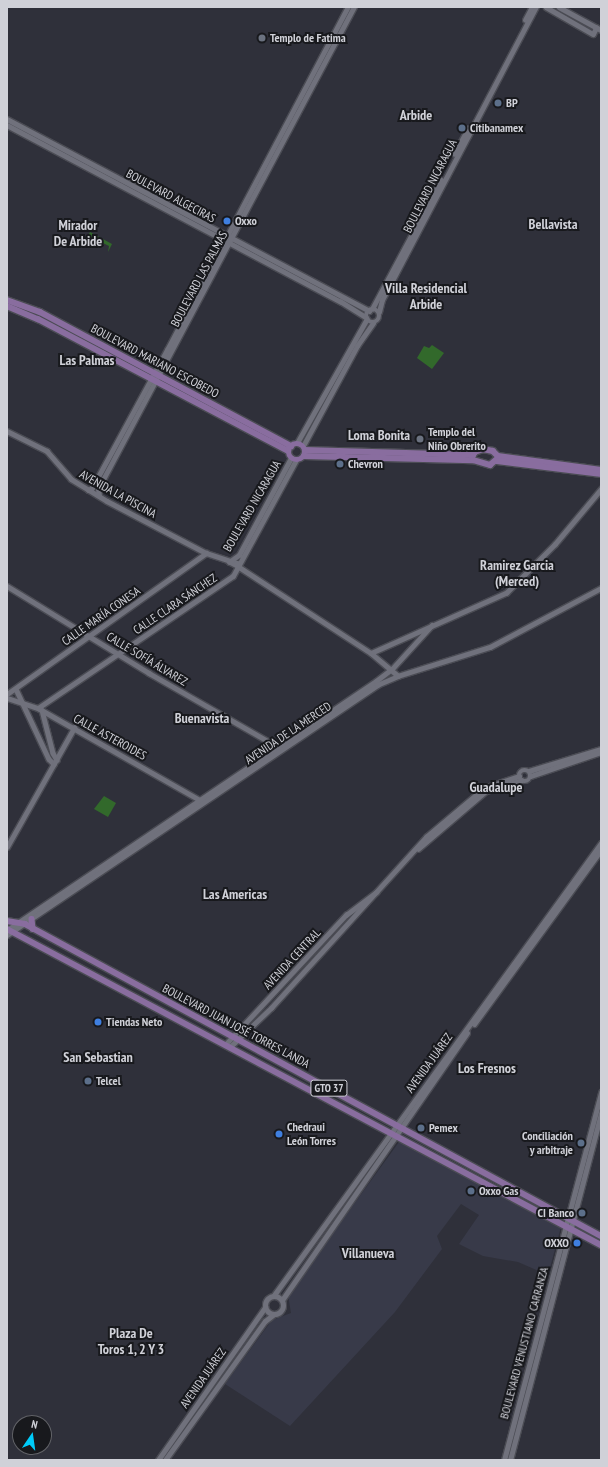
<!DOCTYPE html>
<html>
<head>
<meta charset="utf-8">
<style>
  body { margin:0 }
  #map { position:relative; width:608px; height:1467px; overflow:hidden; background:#2f303a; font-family:"PT Sans Narrow",sans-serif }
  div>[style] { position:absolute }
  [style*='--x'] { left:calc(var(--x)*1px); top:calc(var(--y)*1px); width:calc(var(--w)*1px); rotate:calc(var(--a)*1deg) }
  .built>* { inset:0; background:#383a49 }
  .green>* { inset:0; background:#32692b }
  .roads { filter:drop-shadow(1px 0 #4b4c54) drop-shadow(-1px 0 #4b4c54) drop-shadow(0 1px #4b4c54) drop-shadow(0 -1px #4b4c54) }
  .tertiary>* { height:4.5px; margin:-2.25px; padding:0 2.25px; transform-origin:2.25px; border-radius:2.25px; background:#70717c }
  .tertiary>.ring { margin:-2.25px; padding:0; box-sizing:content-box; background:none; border:4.5px solid #70717c; border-radius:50% }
  .secondary>* { height:5px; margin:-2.5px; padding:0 2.5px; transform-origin:2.5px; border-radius:2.5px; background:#70717c }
  .secondary>.ring { margin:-2.5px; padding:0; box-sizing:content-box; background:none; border:5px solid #70717c; border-radius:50% }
  .primary>* { height:5.5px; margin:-2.75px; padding:0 2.75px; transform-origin:2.75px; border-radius:2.75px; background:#896d9f }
  .primary>.ring { margin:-2.75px; padding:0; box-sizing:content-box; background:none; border:5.5px solid #896d9f; border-radius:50% }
  .dots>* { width:11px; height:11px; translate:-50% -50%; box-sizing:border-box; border:2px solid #18191d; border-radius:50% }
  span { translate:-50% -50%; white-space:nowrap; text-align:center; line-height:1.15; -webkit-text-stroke:4px #18191d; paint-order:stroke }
  .shield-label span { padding:1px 3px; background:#18191d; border:1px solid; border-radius:3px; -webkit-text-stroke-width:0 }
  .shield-label { font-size:11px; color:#d0d1d8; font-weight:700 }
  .poi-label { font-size:12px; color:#d0d1d8; font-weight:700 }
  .left { translate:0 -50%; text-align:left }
  .right { translate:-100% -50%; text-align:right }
  .street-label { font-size:12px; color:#d0d1d8 }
  .quarter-label { font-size:14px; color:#d0d1d8; font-weight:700 }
  .frame { position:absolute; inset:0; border:8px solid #d0d1d8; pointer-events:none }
  .north { position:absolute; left:12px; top:1415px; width:40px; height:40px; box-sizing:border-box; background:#18191d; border:1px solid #626368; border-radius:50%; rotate:13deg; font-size:11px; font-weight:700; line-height:16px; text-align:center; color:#d0d1d8 }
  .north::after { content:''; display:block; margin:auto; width:14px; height:18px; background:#00cbf9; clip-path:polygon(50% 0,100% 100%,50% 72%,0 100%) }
</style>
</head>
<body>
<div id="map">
  <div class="built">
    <i style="clip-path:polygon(399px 1142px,561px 1227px,548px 1275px,518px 1262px,483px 1256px,459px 1244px,479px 1215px,461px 1204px,437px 1236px,442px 1249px,395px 1312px,290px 1426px,225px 1384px,272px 1320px,291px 1313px,288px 1295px)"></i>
  </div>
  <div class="green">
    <i style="clip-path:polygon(90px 232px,112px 244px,108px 252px,109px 246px,97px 240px,92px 248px,84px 244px)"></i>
    <i style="clip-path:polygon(432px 345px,444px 353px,432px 369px,417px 358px,424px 346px,429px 348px)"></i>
    <i style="clip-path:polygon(104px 796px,116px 803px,108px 817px,94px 809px)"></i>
  </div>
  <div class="roads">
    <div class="tertiary">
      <i style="--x:546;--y:7;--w:54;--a:29.9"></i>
      <i style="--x:593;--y:34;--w:7;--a:-63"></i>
      <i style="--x:559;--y:7;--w:48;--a:28.7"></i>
      <i style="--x:525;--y:20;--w:15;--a:-62"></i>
      <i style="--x:7;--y:119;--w:410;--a:27.9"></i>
      <i style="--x:7;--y:125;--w:377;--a:27.9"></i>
      <i style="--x:340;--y:301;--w:31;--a:32"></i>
      <i style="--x:454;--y:154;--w:29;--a:-61"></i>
      <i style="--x:372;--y:309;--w:146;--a:-61.9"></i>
      <i class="ring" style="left:366px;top:309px;width:9.5px;height:9.5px"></i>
      <i style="--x:379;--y:312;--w:12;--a:-76"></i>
      <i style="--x:382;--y:300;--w:331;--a:-62.3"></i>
      <i style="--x:7;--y:431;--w:45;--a:26.6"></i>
      <i style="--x:47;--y:451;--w:37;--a:49"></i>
      <i style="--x:71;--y:479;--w:42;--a:31.4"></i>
      <i style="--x:107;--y:501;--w:112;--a:27.7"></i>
      <i style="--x:206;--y:553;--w:33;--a:18"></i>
      <i style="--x:237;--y:563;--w:4;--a:63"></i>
      <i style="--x:239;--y:567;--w:158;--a:33.1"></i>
      <i style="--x:371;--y:653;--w:35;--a:40"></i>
      <i style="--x:297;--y:443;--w:142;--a:-60.6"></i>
      <i style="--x:303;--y:446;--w:114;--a:-61.6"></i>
      <i style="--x:357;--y:346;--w:28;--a:-55"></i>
      <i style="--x:88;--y:490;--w:4;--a:-27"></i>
      <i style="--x:92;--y:488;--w:157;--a:-61.5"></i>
      <i style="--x:167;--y:350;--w:388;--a:-62.2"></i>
      <i style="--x:99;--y:496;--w:7;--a:-98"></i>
      <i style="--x:98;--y:489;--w:546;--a:-62.03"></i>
      <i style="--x:239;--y:567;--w:11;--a:-153"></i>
      <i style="--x:229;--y:562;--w:12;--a:-35"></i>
      <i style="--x:239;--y:555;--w:110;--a:-61.8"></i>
      <i style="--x:7;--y:586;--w:167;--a:31.5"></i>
      <i style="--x:149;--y:673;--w:149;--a:29.8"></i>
      <i style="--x:371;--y:653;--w:148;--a:-24"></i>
      <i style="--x:506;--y:593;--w:69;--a:-45"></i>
      <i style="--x:555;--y:544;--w:72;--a:-50.1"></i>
      <i style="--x:16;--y:689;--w:77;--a:64.8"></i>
      <i style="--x:49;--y:759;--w:7;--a:45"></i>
      <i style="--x:7;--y:694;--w:244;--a:-35.3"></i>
      <i style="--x:7;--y:698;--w:33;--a:18"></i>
      <i style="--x:38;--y:708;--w:186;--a:29.6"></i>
      <i style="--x:38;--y:708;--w:235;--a:-34.1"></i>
      <i style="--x:233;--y:576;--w:132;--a:-61.5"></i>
      <i style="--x:42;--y:710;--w:44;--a:75.7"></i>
      <i style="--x:53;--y:753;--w:8;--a:60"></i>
      <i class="ring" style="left:519px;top:770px;width:7.5px;height:7.5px"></i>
      <i style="--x:529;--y:771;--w:75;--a:-17"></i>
      <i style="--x:531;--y:776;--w:74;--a:-18.9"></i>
      <i style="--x:7;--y:847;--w:137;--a:-60.6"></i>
      <i style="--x:418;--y:849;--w:89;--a:-40.5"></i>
      <i style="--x:486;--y:791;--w:37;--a:-17"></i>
      <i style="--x:7;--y:930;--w:445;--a:-34"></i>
      <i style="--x:376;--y:681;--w:20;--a:-37"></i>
      <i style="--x:392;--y:669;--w:59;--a:-47.7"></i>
      <i style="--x:7;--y:935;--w:447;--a:-34"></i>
      <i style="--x:377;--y:685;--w:23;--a:-23"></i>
      <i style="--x:398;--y:676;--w:96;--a:-17.5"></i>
      <i style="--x:490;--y:647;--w:126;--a:-28"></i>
      <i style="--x:225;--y:1045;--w:178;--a:-47.1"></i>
      <i style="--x:346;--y:915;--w:38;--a:-37"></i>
      <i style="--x:230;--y:1047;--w:57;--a:-43.6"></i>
      <i style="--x:271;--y:1008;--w:231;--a:-47.8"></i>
      <i style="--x:426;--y:837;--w:76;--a:-40.2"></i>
      <i style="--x:484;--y:788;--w:37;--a:-19"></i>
    </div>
    <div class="secondary">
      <i style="--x:474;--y:1024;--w:215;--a:-53.9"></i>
      <i style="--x:274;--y:1295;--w:558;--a:-54.12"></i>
      <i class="ring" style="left:265px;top:1296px;width:13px;height:13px"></i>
      <i style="--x:282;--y:1300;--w:325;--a:-55.3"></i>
      <i style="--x:158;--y:1460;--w:187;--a:-55"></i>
      <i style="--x:165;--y:1460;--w:171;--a:-54.3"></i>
      <i style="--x:265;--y:1321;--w:11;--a:-38"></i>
      <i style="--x:504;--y:1460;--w:381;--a:-75.2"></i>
      <i style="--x:510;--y:1460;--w:360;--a:-75.3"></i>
    </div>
    <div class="primary">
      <i style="--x:7;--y:300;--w:35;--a:20"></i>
      <i style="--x:40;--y:312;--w:285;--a:28.1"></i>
      <i style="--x:7;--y:306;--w:34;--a:23"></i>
      <i style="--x:38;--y:319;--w:283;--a:27.8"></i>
      <i class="ring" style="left:289px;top:444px;width:10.5px;height:10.5px"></i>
      <i style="--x:305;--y:450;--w:168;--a:1.7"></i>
      <i style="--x:304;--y:456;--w:169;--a:1.4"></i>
      <i style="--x:498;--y:456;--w:104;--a:7.7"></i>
      <i style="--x:472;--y:457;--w:6;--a:-59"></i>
      <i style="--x:475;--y:452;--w:9;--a:-21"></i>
      <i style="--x:483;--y:449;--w:10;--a:11"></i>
      <i style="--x:493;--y:451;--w:7;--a:45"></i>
      <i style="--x:473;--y:460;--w:18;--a:16"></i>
      <i style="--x:490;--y:465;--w:11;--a:-41"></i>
      <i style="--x:497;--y:461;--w:105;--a:7.1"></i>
      <i style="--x:32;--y:919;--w:10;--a:84"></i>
      <i style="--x:7;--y:921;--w:18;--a:9"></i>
      <i style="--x:25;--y:924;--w:655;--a:28.44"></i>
      <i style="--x:7;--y:929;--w:673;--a:28.01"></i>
    </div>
  </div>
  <div class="dots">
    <i style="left:262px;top:38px;background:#6b7280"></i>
    <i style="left:498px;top:103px;background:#5c6f8a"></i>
    <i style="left:462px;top:128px;background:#5c6f8a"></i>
    <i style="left:227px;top:221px;background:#3f7fe0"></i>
    <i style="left:420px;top:439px;background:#6b7280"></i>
    <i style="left:340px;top:464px;background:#5c6f8a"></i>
    <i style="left:98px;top:1022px;background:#3f7fe0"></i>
    <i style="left:88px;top:1081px;background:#5c6f8a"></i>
    <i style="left:421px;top:1128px;background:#5c6f8a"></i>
    <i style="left:279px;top:1134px;background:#3f7fe0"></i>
    <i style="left:581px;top:1143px;background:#5c6f8a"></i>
    <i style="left:471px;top:1191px;background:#5c6f8a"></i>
    <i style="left:582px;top:1213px;background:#5c6f8a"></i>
    <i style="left:577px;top:1243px;background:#3f7fe0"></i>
  </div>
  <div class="shield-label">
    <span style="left:329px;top:1088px">GTO 37</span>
  </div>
  <div class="poi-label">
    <span class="left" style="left:270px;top:38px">Templo de Fatima</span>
    <span class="left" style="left:506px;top:103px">BP</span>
    <span class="left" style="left:470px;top:128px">Citibanamex</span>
    <span class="left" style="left:235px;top:221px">Oxxo</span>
    <span class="left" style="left:428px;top:439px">Templo del<br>Niño Obrerito</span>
    <span class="left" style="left:348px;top:464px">Chevron</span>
    <span class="left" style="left:106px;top:1022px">Tiendas Neto</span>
    <span class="left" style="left:96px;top:1081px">Telcel</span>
    <span class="left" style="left:287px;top:1134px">Chedraui<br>León Torres</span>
    <span class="left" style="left:429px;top:1128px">Pemex</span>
    <span class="right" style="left:573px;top:1143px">Conciliación<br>y arbitraje</span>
    <span class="left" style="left:479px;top:1191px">Oxxo Gas</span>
    <span class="right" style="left:574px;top:1213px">CI Banco</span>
    <span class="right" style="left:569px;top:1243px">OXXO</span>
  </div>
  <div class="street-label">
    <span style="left:430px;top:186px;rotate:-63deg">BOULEVARD NICARAGUA</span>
    <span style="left:171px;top:196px;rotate:28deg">BOULEVARD ALGECIRAS</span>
    <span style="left:199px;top:279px;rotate:-62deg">BOULEVARD LAS PALMAS</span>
    <span style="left:155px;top:361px;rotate:28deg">BOULEVARD MARIANO ESCOBEDO</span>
    <span style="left:118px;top:494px;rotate:29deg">AVENIDA LA PISCINA</span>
    <span style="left:252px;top:506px;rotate:-60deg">BOULEVARD NICARAGUA</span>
    <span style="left:175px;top:604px;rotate:-34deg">CALLE CLARA SÁNCHEZ</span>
    <span style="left:101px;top:616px;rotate:-35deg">CALLE MARÍA CONESA</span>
    <span style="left:147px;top:659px;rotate:31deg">CALLE SOFÍA ÁLVAREZ</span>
    <span style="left:288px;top:733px;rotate:-34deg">AVENIDA DE LA MERCED</span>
    <span style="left:110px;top:737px;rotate:29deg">CALLE ASTEROIDES</span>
    <span style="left:292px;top:959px;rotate:-47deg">AVENIDA CENTRAL</span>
    <span style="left:236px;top:1026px;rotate:28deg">BOULEVARD JUAN JOSÉ TORRES LANDA</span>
    <span style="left:429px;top:1063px;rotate:-54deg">AVENIDA JUÁREZ</span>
    <span style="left:524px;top:1343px;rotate:-75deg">BOULEVARD VENUSTIANO CARRANZA</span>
    <span style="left:203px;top:1378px;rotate:-55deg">AVENIDA JUÁREZ</span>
  </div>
  <div class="quarter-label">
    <span style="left:416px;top:115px">Arbide</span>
    <span style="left:553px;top:224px">Bellavista</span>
    <span style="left:78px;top:233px">Mirador<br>De Arbide</span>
    <span style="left:426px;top:296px">Villa Residencial<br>Arbide</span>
    <span style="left:87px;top:360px">Las Palmas</span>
    <span style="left:379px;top:435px">Loma Bonita</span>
    <span style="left:517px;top:573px">Ramirez Garcia<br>(Merced)</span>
    <span style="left:202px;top:718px">Buenavista</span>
    <span style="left:496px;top:787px">Guadalupe</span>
    <span style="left:235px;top:894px">Las Americas</span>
    <span style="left:98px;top:1057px">San Sebastian</span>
    <span style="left:487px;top:1068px">Los Fresnos</span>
    <span style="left:368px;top:1253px">Villanueva</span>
    <span style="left:131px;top:1341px">Plaza De<br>Toros 1, 2 Y 3</span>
  </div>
  <div class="frame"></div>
  <div class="north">N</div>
</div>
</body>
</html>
